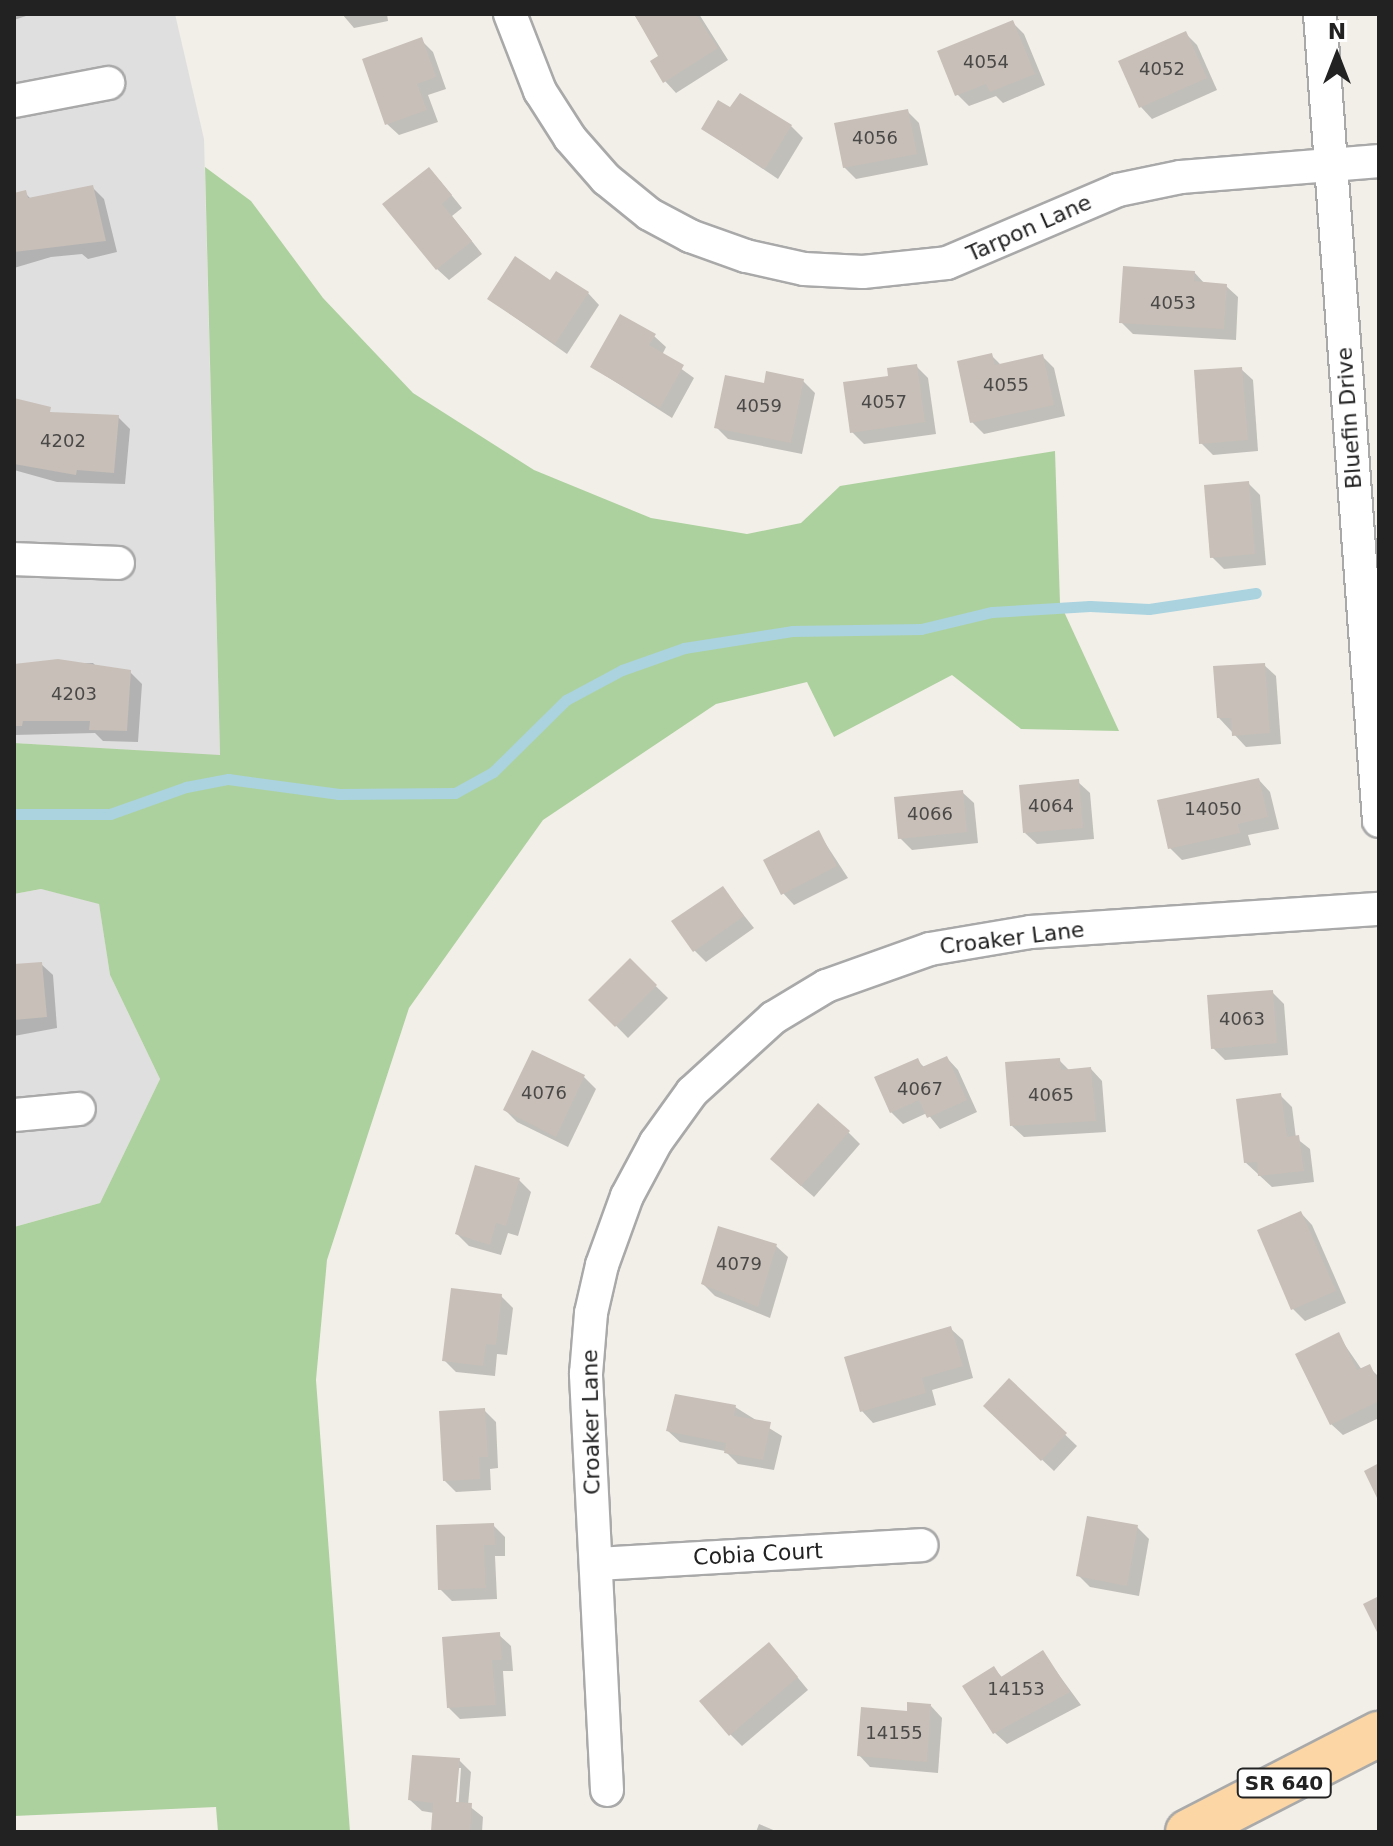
<!DOCTYPE html>
<html>
<head>
<meta charset="utf-8">
<style>
  body { margin:0 }
  #map { position:relative; width:1393px; height:1846px; overflow:hidden; background:#f2efe9; font-family:"DejaVu Sans",sans-serif }
  div>[style] { position:absolute }
  [style*='--x'] { left:calc(var(--x)*1px); top:calc(var(--y)*1px); width:calc(var(--w)*1px); rotate:calc(var(--a)*1deg) }
  .residential>* { inset:0; background:#e0dfdf }
  .forest>* { inset:0; background:#add19e }
  .shadow>* { inset:0; background:#0003 }
  .stream>* { height:11px; margin:-5.5px; padding:0 5.5px; transform-origin:5.5px; border-radius:5.5px; background:#aad3df }
  .building>* { inset:0; background:#c7bfb8 }
  .roads { filter:drop-shadow(2px 0 #a9a9a9) drop-shadow(-2px 0 #a9a9a9) drop-shadow(0 2px #a9a9a9) drop-shadow(0 -2px #a9a9a9) }
  .street>* { height:32px; margin:-16px; padding:0 16px; transform-origin:16px; border-radius:16px; background:#fff }
  .primary>* { height:44px; margin:-22px; padding:0 22px; transform-origin:22px; border-radius:22px; background:#fcd6a4 }
  span { translate:-50% -50%; white-space:nowrap; text-align:center; line-height:1.15; -webkit-text-stroke:6px #fff; paint-order:stroke }
  .number-label { font-size:18px; color:#4b4948 }
  .number-label span { -webkit-text-stroke-width:0 }
  .shield-label span { padding:2px 6px; background:#fff; border:2px solid; border-radius:6px; -webkit-text-stroke-width:0 }
  .shield-label { font-size:20px; color:#222; font-weight:700 }
  .street-label { font-size:22px; color:#222 }
  .frame { position:absolute; inset:0; border:16px solid #222; pointer-events:none }
  .north { position:absolute; left:1297px; top:16px; width:80px; height:80px; -webkit-text-stroke:6px #fff; paint-order:stroke; rotate:0deg; font-size:22px; font-weight:700; line-height:32px; text-align:center; color:#222 }
  .north::after { content:''; display:block; margin:auto; width:28px; height:36px; background:#222; clip-path:polygon(50% 0,100% 100%,50% 72%,0 100%) }
</style>
</head>
<body>
<div id="map">
  <div class="residential">
    <i style="clip-path:polygon(14px 14px,175px 14px,204px 139px,220px 756px,14px 743px)"></i>
    <i style="clip-path:polygon(41px 889px,99px 903px,110px 975px,160px 1079px,100px 1203px,14px 1227px,14px 894px)"></i>
  </div>
  <div class="forest">
    <i style="clip-path:polygon(205px 167px,251px 201px,323px 298px,413px 393px,534px 470px,651px 518px,747px 534px,801px 523px,840px 486px,1055px 451px,1060px 603px,1119px 731px,1021px 729px,952px 675px,834px 737px,807px 682px,716px 704px,543px 820px,409px 1008px,327px 1260px,316px 1380px,350px 1832px,218px 1832px,216px 1807px,14px 1816px,14px 1227px,100px 1203px,160px 1079px,110px 975px,99px 904px,41px 889px,14px 894px,14px 743px,220px 755px)"></i>
  </div>
  <div class="shadow">
    <i style="clip-path:polygon(14px 14px,32px 14px,14px 20px)"></i>
    <i style="clip-path:polygon(342px 14px,387px 14px,388px 21px,354px 28px)"></i>
    <i style="clip-path:polygon(699px 14px,728px 60px,676px 93px,665px 81px,661px 56px,635px 16px)"></i>
    <i style="clip-path:polygon(1012px 22px,1024px 34px,1045px 85px,1003px 103px,996px 96px,969px 106px,957px 94px)"></i>
    <i style="clip-path:polygon(1185px 33px,1197px 45px,1217px 90px,1152px 119px,1141px 107px)"></i>
    <i style="clip-path:polygon(421px 40px,433px 52px,446px 89px,428px 95px,438px 122px,399px 135px,387px 124px)"></i>
    <i style="clip-path:polygon(731px 110px,791px 126px,803px 138px,778px 179px,703px 129px)"></i>
    <i style="clip-path:polygon(907px 111px,919px 123px,928px 165px,856px 179px,844px 167px)"></i>
    <i style="clip-path:polygon(440px 181px,462px 208px,452px 216px,482px 254px,449px 280px,437px 269px)"></i>
    <i style="clip-path:polygon(92px 187px,104px 199px,117px 252px,88px 259px,82px 254px,51px 257px,14px 268px,14px 196px,25px 193px,31px 199px)"></i>
    <i style="clip-path:polygon(1194px 272px,1205px 284px,1226px 286px,1238px 297px,1236px 340px,1133px 334px,1121px 322px)"></i>
    <i style="clip-path:polygon(551px 283px,588px 293px,599px 305px,567px 354px,489px 299px)"></i>
    <i style="clip-path:polygon(654px 336px,666px 347px,662px 355px,694px 378px,672px 418px,592px 367px)"></i>
    <i style="clip-path:polygon(991px 355px,1001px 365px,1042px 356px,1054px 368px,1065px 416px,984px 434px,972px 422px)"></i>
    <i style="clip-path:polygon(916px 366px,928px 378px,936px 434px,864px 444px,852px 432px,890px 377px)"></i>
    <i style="clip-path:polygon(1241px 369px,1253px 380px,1258px 451px,1213px 455px,1201px 443px)"></i>
    <i style="clip-path:polygon(803px 381px,815px 393px,802px 454px,728px 439px,716px 427px,766px 386px)"></i>
    <i style="clip-path:polygon(14px 400px,55px 414px,118px 417px,130px 429px,125px 484px,57px 482px,14px 470px)"></i>
    <i style="clip-path:polygon(1248px 483px,1260px 495px,1266px 565px,1224px 569px,1212px 557px)"></i>
    <i style="clip-path:polygon(93px 663px,100px 670px,130px 672px,142px 684px,138px 742px,103px 741px,95px 733px,14px 735px,14px 665px)"></i>
    <i style="clip-path:polygon(1264px 665px,1276px 676px,1281px 744px,1246px 747px,1219px 718px)"></i>
    <i style="clip-path:polygon(1259px 780px,1270px 792px,1279px 829px,1248px 835px,1251px 845px,1182px 860px,1170px 848px)"></i>
    <i style="clip-path:polygon(1078px 782px,1090px 793px,1094px 839px,1037px 844px,1025px 833px)"></i>
    <i style="clip-path:polygon(962px 792px,974px 803px,978px 843px,912px 850px,900px 838px)"></i>
    <i style="clip-path:polygon(818px 832px,848px 878px,794px 905px,783px 893px)"></i>
    <i style="clip-path:polygon(722px 888px,754px 928px,706px 962px,694px 950px)"></i>
    <i style="clip-path:polygon(630px 961px,668px 998px,628px 1038px,591px 1000px)"></i>
    <i style="clip-path:polygon(41px 964px,53px 975px,57px 1028px,14px 1036px,14px 967px)"></i>
    <i style="clip-path:polygon(1272px 992px,1284px 1004px,1288px 1055px,1225px 1060px,1213px 1048px)"></i>
    <i style="clip-path:polygon(533px 1053px,584px 1077px,596px 1089px,568px 1147px,517px 1122px,505px 1110px)"></i>
    <i style="clip-path:polygon(947px 1058px,958px 1070px,977px 1112px,940px 1129px,927px 1113px,903px 1124px,891px 1112px,917px 1060px,925px 1068px)"></i>
    <i style="clip-path:polygon(1059px 1060px,1070px 1071px,1091px 1069px,1102px 1081px,1106px 1132px,1024px 1137px,1012px 1126px)"></i>
    <i style="clip-path:polygon(1280px 1095px,1292px 1107px,1296px 1138px,1310px 1149px,1314px 1182px,1272px 1187px,1245px 1162px)"></i>
    <i style="clip-path:polygon(848px 1132px,860px 1144px,814px 1197px,784px 1171px)"></i>
    <i style="clip-path:polygon(519px 1180px,531px 1192px,518px 1236px,508px 1233px,501px 1255px,469px 1246px,457px 1234px)"></i>
    <i style="clip-path:polygon(1301px 1213px,1312px 1225px,1346px 1303px,1305px 1321px,1293px 1309px,1259px 1231px)"></i>
    <i style="clip-path:polygon(776px 1246px,788px 1257px,770px 1318px,715px 1296px,703px 1284px)"></i>
    <i style="clip-path:polygon(501px 1296px,513px 1308px,507px 1355px,497px 1354px,495px 1376px,456px 1372px,444px 1360px)"></i>
    <i style="clip-path:polygon(951px 1329px,963px 1340px,973px 1378px,932px 1390px,936px 1405px,873px 1423px,862px 1411px)"></i>
    <i style="clip-path:polygon(1338px 1335px,1362px 1370px,1369px 1367px,1379px 1377px,1379px 1418px,1343px 1435px,1331px 1424px)"></i>
    <i style="clip-path:polygon(1009px 1381px,1077px 1446px,1054px 1471px,985px 1406px)"></i>
    <i style="clip-path:polygon(735px 1407px,782px 1436px,774px 1470px,738px 1464px,725px 1451px,680px 1442px,668px 1431px)"></i>
    <i style="clip-path:polygon(484px 1410px,496px 1422px,498px 1468px,490px 1469px,491px 1490px,456px 1492px,444px 1480px)"></i>
    <i style="clip-path:polygon(493px 1525px,505px 1537px,505px 1556px,495px 1556px,497px 1599px,452px 1601px,440px 1589px)"></i>
    <i style="clip-path:polygon(1137px 1527px,1149px 1539px,1139px 1596px,1090px 1587px,1078px 1575px)"></i>
    <i style="clip-path:polygon(499px 1635px,511px 1646px,513px 1671px,503px 1671px,506px 1716px,460px 1719px,449px 1708px)"></i>
    <i style="clip-path:polygon(1042px 1652px,1081px 1705px,1007px 1744px,995px 1733px,993px 1668px,1003px 1678px)"></i>
    <i style="clip-path:polygon(780px 1656px,808px 1690px,742px 1746px,730px 1734px)"></i>
    <i style="clip-path:polygon(931px 1706px,942px 1718px,938px 1773px,870px 1767px,859px 1755px)"></i>
    <i style="clip-path:polygon(evenodd,459px 1760px,471px 1772px,468px 1805px,483px 1817px,482px 1832px,435px 1832px,434px 1813px,422px 1811px,410px 1800px,459px 1760px,457px 1768px,461px 1768px,458px 1812px,454px 1812px,457px 1768px)"></i>
    <i style="clip-path:polygon(759px 1824px,778px 1832px,756px 1832px)"></i>
  </div>
  <div class="stream">
    <i style="--x:14;--y:814;--w:96;--a:0"></i>
    <i style="--x:110;--y:814;--w:81;--a:-19.6"></i>
    <i style="--x:186;--y:787;--w:43;--a:-10.8"></i>
    <i style="--x:228;--y:779;--w:112;--a:7.7"></i>
    <i style="--x:339;--y:794;--w:116;--a:-0.5"></i>
    <i style="--x:455;--y:793;--w:43;--a:-28.9"></i>
    <i style="--x:493;--y:772;--w:103;--a:-44.6"></i>
    <i style="--x:566;--y:700;--w:64;--a:-28.2"></i>
    <i style="--x:622;--y:670;--w:66;--a:-19.5"></i>
    <i style="--x:684;--y:648;--w:109;--a:-8.9"></i>
    <i style="--x:792;--y:631;--w:129;--a:-0.9"></i>
    <i style="--x:921;--y:629;--w:73;--a:-13.5"></i>
    <i style="--x:992;--y:612;--w:98;--a:-3.5"></i>
    <i style="--x:1090;--y:606;--w:59;--a:2.9"></i>
    <i style="--x:1149;--y:609;--w:108;--a:-8.5"></i>
  </div>
  <div class="building">
    <i style="clip-path:polygon(634px 14px,696px 14px,718px 48px,663px 83px,650px 61px,658px 56px)"></i>
    <i style="clip-path:polygon(1013px 20px,1035px 74px,990px 92px,986px 84px,955px 96px,937px 51px)"></i>
    <i style="clip-path:polygon(1186px 31px,1207px 78px,1139px 108px,1118px 61px)"></i>
    <i style="clip-path:polygon(422px 37px,436px 77px,417px 84px,427px 110px,385px 125px,362px 59px)"></i>
    <i style="clip-path:polygon(740px 93px,792px 125px,765px 169px,701px 129px,718px 100px,730px 107px)"></i>
    <i style="clip-path:polygon(908px 109px,917px 154px,843px 168px,834px 123px)"></i>
    <i style="clip-path:polygon(429px 167px,452px 195px,442px 204px,472px 241px,436px 270px,382px 204px)"></i>
    <i style="clip-path:polygon(93px 185px,106px 241px,14px 252px,14px 193px,26px 190px,28px 198px)"></i>
    <i style="clip-path:polygon(515px 256px,550px 280px,556px 271px,589px 292px,555px 344px,487px 299px)"></i>
    <i style="clip-path:polygon(1123px 266px,1195px 271px,1194px 281px,1227px 284px,1224px 329px,1119px 323px)"></i>
    <i style="clip-path:polygon(620px 314px,656px 334px,649px 345px,684px 365px,660px 408px,590px 367px)"></i>
    <i style="clip-path:polygon(992px 353px,995px 365px,1043px 354px,1054px 405px,970px 423px,957px 361px)"></i>
    <i style="clip-path:polygon(917px 364px,925px 422px,850px 433px,843px 382px,888px 376px,887px 368px)"></i>
    <i style="clip-path:polygon(1242px 367px,1248px 440px,1199px 444px,1194px 370px)"></i>
    <i style="clip-path:polygon(766px 371px,804px 379px,791px 443px,714px 428px,725px 375px,764px 383px)"></i>
    <i style="clip-path:polygon(14px 398px,51px 407px,50px 412px,119px 415px,114px 473px,77px 470px,76px 475px,14px 464px)"></i>
    <i style="clip-path:polygon(1249px 481px,1255px 554px,1210px 558px,1204px 485px)"></i>
    <i style="clip-path:polygon(58px 659px,131px 670px,127px 731px,89px 730px,90px 721px,23px 721px,22px 726px,14px 726px,14px 664px)"></i>
    <i style="clip-path:polygon(1265px 663px,1270px 733px,1232px 736px,1231px 718px,1217px 718px,1213px 666px)"></i>
    <i style="clip-path:polygon(1259px 778px,1268px 817px,1238px 824px,1240px 833px,1168px 849px,1157px 800px)"></i>
    <i style="clip-path:polygon(1079px 779px,1083px 828px,1023px 833px,1019px 785px)"></i>
    <i style="clip-path:polygon(963px 790px,967px 832px,898px 839px,894px 797px)"></i>
    <i style="clip-path:polygon(819px 830px,837px 866px,781px 895px,763px 860px)"></i>
    <i style="clip-path:polygon(723px 886px,744px 916px,693px 952px,671px 921px)"></i>
    <i style="clip-path:polygon(630px 958px,657px 985px,615px 1027px,588px 1000px)"></i>
    <i style="clip-path:polygon(42px 962px,47px 1017px,14px 1020px,14px 964px)"></i>
    <i style="clip-path:polygon(1273px 990px,1277px 1043px,1211px 1049px,1207px 995px)"></i>
    <i style="clip-path:polygon(532px 1050px,585px 1075px,556px 1137px,503px 1110px)"></i>
    <i style="clip-path:polygon(947px 1056px,967px 1100px,927px 1118px,919px 1100px,890px 1113px,874px 1077px,918px 1058px,922px 1067px)"></i>
    <i style="clip-path:polygon(1060px 1058px,1061px 1070px,1091px 1067px,1096px 1121px,1010px 1126px,1005px 1062px)"></i>
    <i style="clip-path:polygon(1281px 1093px,1287px 1137px,1299px 1135px,1304px 1171px,1258px 1176px,1257px 1162px,1244px 1163px,1236px 1099px)"></i>
    <i style="clip-path:polygon(818px 1103px,850px 1131px,801px 1186px,770px 1159px)"></i>
    <i style="clip-path:polygon(475px 1165px,520px 1178px,506px 1226px,496px 1223px,490px 1245px,455px 1234px)"></i>
    <i style="clip-path:polygon(1301px 1211px,1336px 1291px,1291px 1310px,1257px 1230px)"></i>
    <i style="clip-path:polygon(718px 1226px,777px 1244px,758px 1307px,701px 1284px)"></i>
    <i style="clip-path:polygon(451px 1288px,502px 1294px,496px 1345px,486px 1344px,483px 1366px,442px 1361px)"></i>
    <i style="clip-path:polygon(951px 1326px,963px 1366px,922px 1378px,926px 1393px,860px 1412px,844px 1357px)"></i>
    <i style="clip-path:polygon(1339px 1332px,1357px 1370px,1370px 1364px,1379px 1384px,1379px 1401px,1330px 1425px,1295px 1354px)"></i>
    <i style="clip-path:polygon(1009px 1378px,1067px 1433px,1041px 1461px,983px 1406px)"></i>
    <i style="clip-path:polygon(675px 1394px,736px 1405px,734px 1416px,771px 1422px,763px 1460px,724px 1453px,726px 1443px,666px 1431px)"></i>
    <i style="clip-path:polygon(485px 1408px,488px 1457px,479px 1457px,480px 1479px,443px 1481px,439px 1411px)"></i>
    <i style="clip-path:polygon(1379px 1463px,1379px 1502px,1364px 1471px)"></i>
    <i style="clip-path:polygon(1087px 1516px,1138px 1525px,1127px 1586px,1076px 1576px)"></i>
    <i style="clip-path:polygon(494px 1523px,495px 1545px,484px 1545px,486px 1588px,438px 1590px,436px 1525px)"></i>
    <i style="clip-path:polygon(1379px 1596px,1379px 1636px,1363px 1604px)"></i>
    <i style="clip-path:polygon(500px 1632px,502px 1660px,492px 1660px,496px 1705px,447px 1708px,442px 1637px)"></i>
    <i style="clip-path:polygon(769px 1642px,798px 1677px,729px 1736px,699px 1701px)"></i>
    <i style="clip-path:polygon(1043px 1650px,1070px 1692px,993px 1734px,962px 1686px,994px 1666px,1001px 1677px)"></i>
    <i style="clip-path:polygon(907px 1702px,931px 1704px,927px 1762px,857px 1756px,861px 1707px,907px 1711px)"></i>
    <i style="clip-path:polygon(412px 1755px,460px 1758px,456px 1802px,472px 1803px,470px 1832px,431px 1831px,433px 1803px,408px 1800px)"></i>
  </div>
  <div class="roads">
    <div class="street">
      <i style="--x:510;--y:14;--w:83;--a:68.7"></i>
      <i style="--x:540;--y:91;--w:56;--a:57.4"></i>
      <i style="--x:570;--y:138;--w:55;--a:48.7"></i>
      <i style="--x:606;--y:179;--w:55;--a:39.1"></i>
      <i style="--x:649;--y:214;--w:47;--a:28.2"></i>
      <i style="--x:690;--y:236;--w:59;--a:19.7"></i>
      <i style="--x:746;--y:256;--w:59;--a:12.6"></i>
      <i style="--x:804;--y:269;--w:59;--a:2.9"></i>
      <i style="--x:863;--y:272;--w:84;--a:-6.1"></i>
      <i style="--x:947;--y:263;--w:186;--a:-23.1"></i>
      <i style="--x:1118;--y:190;--w:64;--a:-11.7"></i>
      <i style="--x:1181;--y:177;--w:199;--a:-4.6"></i>
      <i style="--x:1320;--y:14;--w:809;--a:85.82"></i>
      <i style="--x:14;--y:101;--w:96;--a:-10.8"></i>
      <i style="--x:14;--y:559;--w:104;--a:2.2"></i>
      <i style="--x:14;--y:1115;--w:65;--a:-5.3"></i>
      <i style="--x:596;--y:1564;--w:326;--a:-3.3"></i>
      <i style="--x:607;--y:1790;--w:417;--a:-92.9"></i>
      <i style="--x:586;--y:1374;--w:61;--a:-85.3"></i>
      <i style="--x:591;--y:1313;--w:49;--a:-77.1"></i>
      <i style="--x:602;--y:1265;--w:73;--a:-70.1"></i>
      <i style="--x:627;--y:1196;--w:61;--a:-61.8"></i>
      <i style="--x:656;--y:1142;--w:62;--a:-54.2"></i>
      <i style="--x:692;--y:1092;--w:110;--a:-42.4"></i>
      <i style="--x:773;--y:1018;--w:62;--a:-31.1"></i>
      <i style="--x:826;--y:986;--w:110;--a:-19.6"></i>
      <i style="--x:930;--y:949;--w:102;--a:-9.6"></i>
      <i style="--x:1031;--y:932;--w:349;--a:-3.8"></i>
    </div>
    <div class="primary">
      <i style="--x:1188;--y:1832;--w:215;--a:-27.2"></i>
    </div>
  </div>
  <div class="number-label">
    <span style="left:986px;top:62px">4054</span>
    <span style="left:1162px;top:69px">4052</span>
    <span style="left:875px;top:138px">4056</span>
    <span style="left:1173px;top:303px">4053</span>
    <span style="left:1006px;top:385px">4055</span>
    <span style="left:884px;top:402px">4057</span>
    <span style="left:759px;top:406px">4059</span>
    <span style="left:63px;top:441px">4202</span>
    <span style="left:74px;top:694px">4203</span>
    <span style="left:1051px;top:806px">4064</span>
    <span style="left:1213px;top:809px">14050</span>
    <span style="left:930px;top:814px">4066</span>
    <span style="left:1242px;top:1019px">4063</span>
    <span style="left:920px;top:1089px">4067</span>
    <span style="left:544px;top:1093px">4076</span>
    <span style="left:1051px;top:1095px">4065</span>
    <span style="left:739px;top:1264px">4079</span>
    <span style="left:1016px;top:1689px">14153</span>
    <span style="left:894px;top:1733px">14155</span>
  </div>
  <div class="shield-label">
    <span style="left:1284px;top:1783px">SR 640</span>
  </div>
  <div class="street-label">
    <span style="left:1029px;top:228px;rotate:-24deg">Tarpon Lane</span>
    <span style="left:1349px;top:418px;rotate:-94deg">Bluefin Drive</span>
    <span style="left:1012px;top:938px;rotate:-7deg">Croaker Lane</span>
    <span style="left:591px;top:1422px;rotate:-91deg">Croaker Lane</span>
    <span style="left:758px;top:1554px;rotate:-3deg">Cobia Court</span>
  </div>
  <div class="frame"></div>
  <div class="north">N</div>
</div>
</body>
</html>
